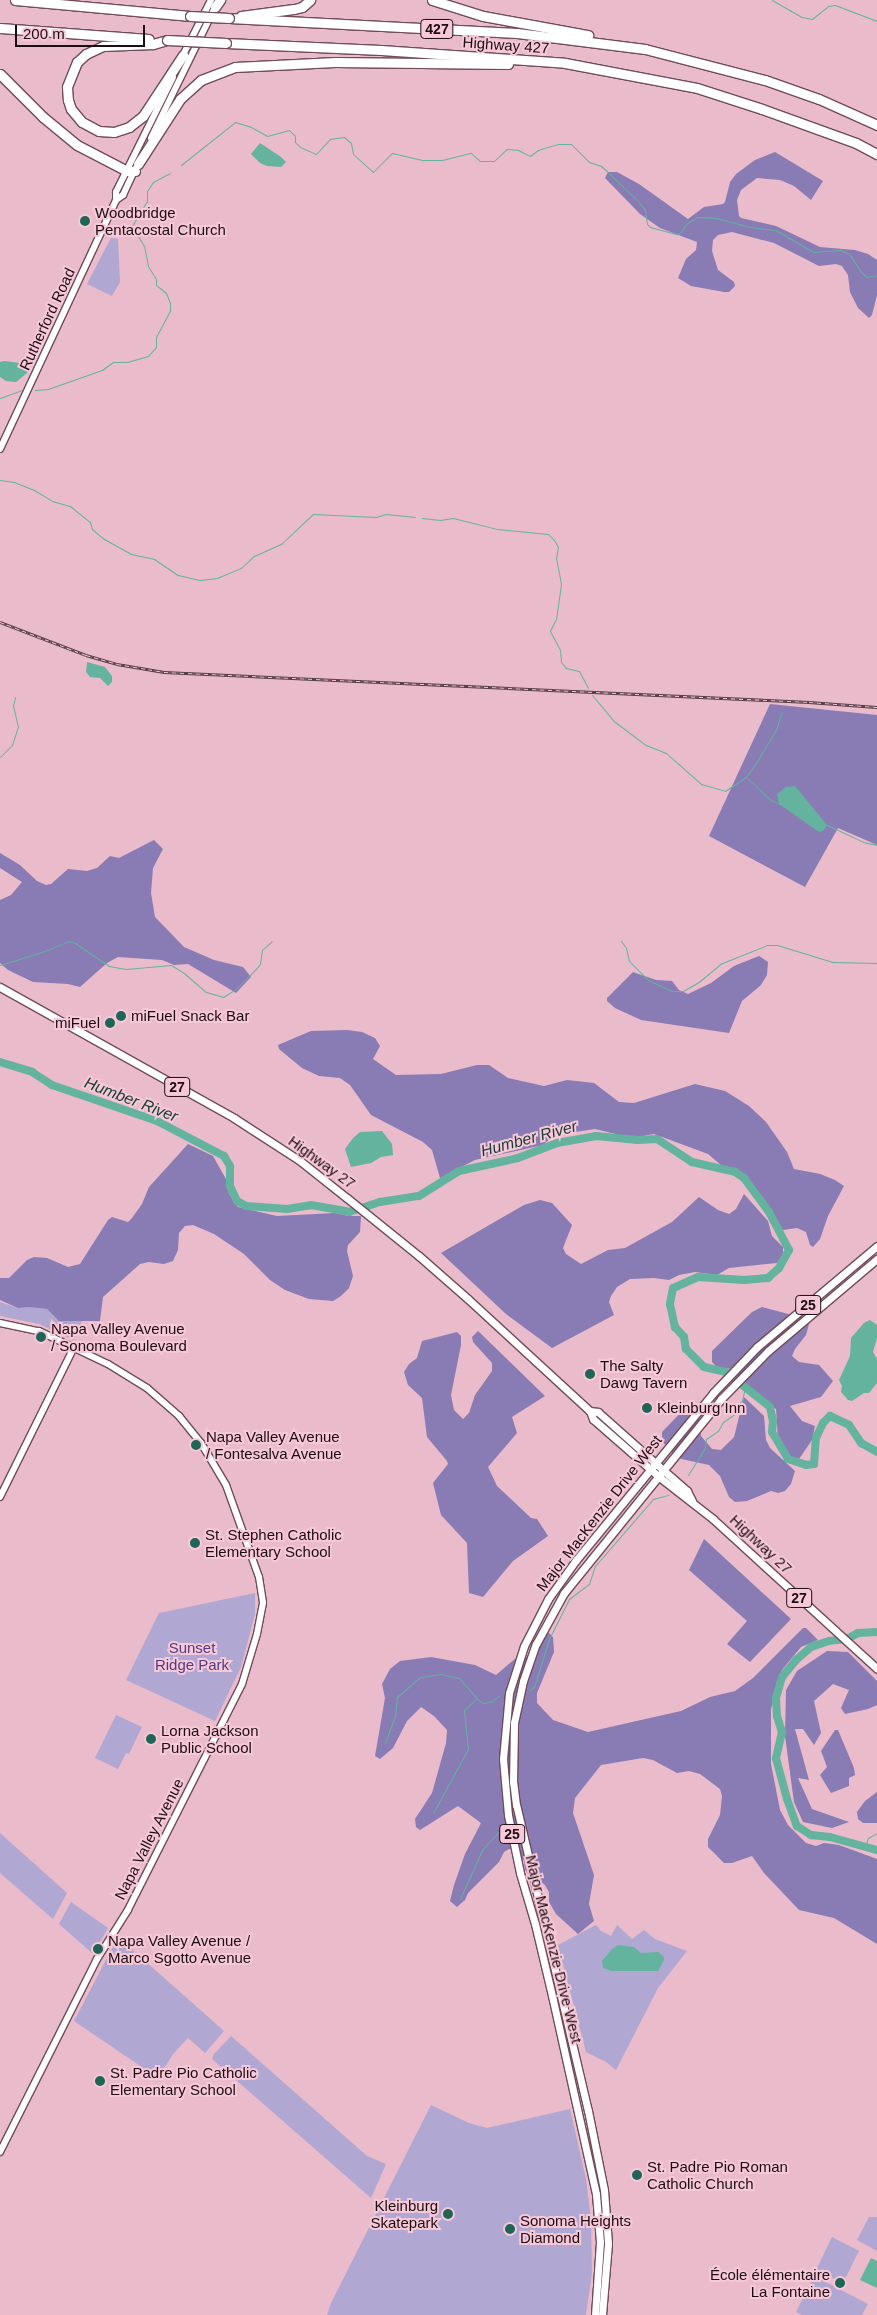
<!DOCTYPE html>
<html>
<head>
<meta charset="utf-8">
<style>
  body { margin:0 }
  #map { position:relative; width:877px; height:2315px; overflow:hidden; background:#e9bbcb; font-family:Arial,sans-serif }
  div>[style] { position:absolute }
  [style*='--x'] { left:calc(var(--x)*1px); top:calc(var(--y)*1px); width:calc(var(--w)*1px); rotate:calc(var(--a)*1deg) }
  .green>* { inset:0; background:#b0a7d2 }
  .forest>* { inset:0; background:#897bb4 }
  .water>* { inset:0; background:#63b39f }
  .stream>* { height:1px; margin:-0.5px; padding:0 0.5px; transform-origin:0.5px; border-radius:0.5px; background:#63b39f }
  .river>* { height:8px; margin:-4px; padding:0 4px; transform-origin:4px; border-radius:4px; background:#63b39f }
  .roads { filter:drop-shadow(1px 0 #714b59) drop-shadow(-1px 0 #714b59) drop-shadow(0 1px #714b59) drop-shadow(0 -1px #714b59) }
  .secondary>* { height:6px; margin:-3px; padding:0 3px; transform-origin:3px; border-radius:3px; background:#fff }
  .primary>* { height:7px; margin:-3.5px; padding:0 3.5px; transform-origin:3.5px; border-radius:3.5px; background:#fff }
  .highway>* { height:9px; margin:-4.5px; padding:0 4.5px; transform-origin:4.5px; border-radius:4.5px; background:#fff }
  .rail>* { height:3px; margin-top:-1.5px; transform-origin:0; background:repeating-linear-gradient(90deg,#f6c8d8 0 4px,#543c45 0 8px); box-sizing:border-box; border-block:1px solid #543c45 }
  .bridges { filter:drop-shadow(1px 0 #714b59) drop-shadow(-1px 0 #714b59) drop-shadow(0 1px #714b59) drop-shadow(0 -1px #714b59) }
  .highway-bridge>* { height:9px; margin:-4.5px; padding:0 4.5px; transform-origin:4.5px; border-radius:4.5px; background:#fff }
  .dots>* { width:14px; height:14px; translate:-50% -50%; box-sizing:border-box; border:2px solid #f6c8d8; border-radius:50% }
  span { translate:-50% -50%; white-space:nowrap; text-align:center; line-height:1.15; -webkit-text-stroke:4px #f6c8d8; paint-order:stroke }
  .shield-label span { padding:1px 4px; background:#f6c8d8; border:1px solid; border-radius:4px; -webkit-text-stroke-width:0 }
  .shield-label { font-size:14px; color:#1c0d13; font-weight:700 }
  .street-label { font-size:15px; color:#1c0d13 }
  .poi-label { font-size:15px; color:#1c0d13 }
  .left { translate:0 -50%; text-align:left }
  .right { translate:-100% -50%; text-align:right }
  .park-label { font-size:15px; color:#513b82 }
  .water-label { font-size:16px; color:#173d34; font-style:italic }
  .scale { position:absolute; left:15px; top:25px; width:130px; height:22px; box-sizing:border-box; border:2px solid #1c0d13; border-top:0; padding-left:6px; font-size:15px; line-height:18px; white-space:nowrap; color:#1c0d13; -webkit-text-stroke:4px #f6c8d8; paint-order:stroke }
</style>
</head>
<body>
<div id="map">
  <div class="green">
    <i style="clip-path:polygon(111px 238px,118px 239px,120px 282px,112px 296px,87px 284px)"></i>
    <i style="clip-path:polygon(0 1302px,18px 1308px,29px 1307px,47px 1309px,59px 1321px,82px 1321px,74px 1340px,39px 1324px,0 1316px)"></i>
    <i style="clip-path:polygon(255px 1593px,255px 1614px,241px 1667px,215px 1721px,126px 1680px,159px 1613px)"></i>
    <i style="clip-path:polygon(116px 1715px,142px 1727px,129px 1754px,126px 1753px,118px 1769px,95px 1758px)"></i>
    <i style="clip-path:polygon(0 1833px,67px 1893px,53px 1919px,0 1873px)"></i>
    <i style="clip-path:polygon(71px 1902px,108px 1928px,93px 1954px,59px 1924px)"></i>
    <i style="clip-path:polygon(596px 1925px,601px 1931px,611px 1936px,617px 1925px,632px 1939px,644px 1930px,655px 1939px,687px 1951px,658px 1988px,616px 2070px,606px 2062px,586px 2052px,558px 1945px)"></i>
    <i style="clip-path:polygon(118px 1937px,224px 2031px,205px 2053px,188px 2038px,173px 2054px,158px 2078px,74px 2021px)"></i>
    <i style="clip-path:polygon(231px 2036px,367px 2156px,386px 2164px,371px 2198px,212px 2059px,214px 2054px)"></i>
    <i style="clip-path:polygon(431px 2105px,469px 2123px,487px 2128px,570px 2109px,586px 2179px,591px 2220px,592px 2273px,586px 2315px,327px 2315px,331px 2303px)"></i>
    <i style="clip-path:polygon(869px 2217px,877px 2217px,877px 2251px,857px 2240px)"></i>
    <i style="clip-path:polygon(832px 2237px,859px 2251px,843px 2283px,816px 2270px)"></i>
    <i style="clip-path:polygon(814px 2276px,868px 2304px,862px 2315px,802px 2315px,796px 2312px)"></i>
  </div>
  <div class="forest">
    <i style="clip-path:polygon(775px 152px,823px 181px,811px 200px,794px 186px,780px 180px,757px 178px,741px 190px,737px 200px,739px 216px,741px 218px,776px 226px,820px 247px,855px 250px,868px 254px,877px 260px,877px 295px,872px 315px,869px 318px,858px 308px,850px 292px,848px 275px,842px 266px,836px 264px,819px 266px,774px 243px,732px 232px,718px 235px,713px 240px,712px 251px,718px 270px,734px 282px,735px 286px,729px 292px,724px 292px,691px 286px,678px 278px,686px 259px,696px 250px,697px 242px,660px 228px,640px 214px,605px 178px,608px 172px,617px 172px,639px 184px,688px 219px,704px 207px,723px 204px,725px 202px,730px 182px,736px 174px,755px 160px)"></i>
    <i style="clip-path:polygon(770px 704px,877px 715px,877px 845px,838px 828px,805px 887px,709px 836px)"></i>
    <i style="clip-path:polygon(154px 840px,163px 849px,153px 868px,151px 893px,155px 917px,184px 947px,214px 960px,243px 967px,251px 977px,236px 993px,188px 964px,174px 965px,162px 960px,118px 957px,107px 963px,80px 987px,68px 984px,33px 982px,8px 970px,0 963px,0 900px,11px 895px,22px 882px,0 868px,0 853px,20px 865px,37px 881px,46px 885px,51px 884px,68px 869px,87px 871px,97px 868px,110px 856px,119px 858px)"></i>
    <i style="clip-path:polygon(759px 956px,768px 962px,767px 975px,761px 985px,742px 1001px,729px 1033px,641px 1020px,615px 1008px,607px 1001px,607px 998px,633px 972px,656px 980px,672px 981px,679px 990px,688px 994px,711px 983px,734px 966px)"></i>
    <i style="clip-path:polygon(347px 1030px,362px 1032px,375px 1038px,380px 1046px,373px 1059px,396px 1075px,441px 1074px,477px 1065px,489px 1065px,508px 1078px,544px 1086px,567px 1080px,594px 1083px,619px 1102px,634px 1103px,695px 1084px,725px 1091px,749px 1106px,766px 1122px,787px 1152px,794px 1169px,820px 1174px,835px 1180px,844px 1186px,828px 1216px,820px 1239px,813px 1247px,810px 1245px,806px 1232px,797px 1228px,783px 1230px,765px 1204px,735px 1171px,721px 1165px,708px 1154px,654px 1134px,632px 1138px,595px 1129px,562px 1134px,552px 1137px,543px 1145px,475px 1160px,440px 1178px,432px 1150px,423px 1142px,371px 1115px,350px 1085px,340px 1078px,319px 1076px,302px 1068px,279px 1049px,278px 1045px,311px 1031px)"></i>
    <i style="clip-path:polygon(188px 1144px,213px 1156px,227px 1181px,229px 1194px,238px 1207px,277px 1216px,335px 1213px,349px 1216px,361px 1216px,360px 1232px,348px 1245px,347px 1251px,353px 1276px,349px 1288px,341px 1296px,333px 1301px,309px 1299px,285px 1290px,270px 1280px,244px 1254px,214px 1234px,193px 1225px,185px 1226px,179px 1233px,178px 1250px,173px 1261px,164px 1264px,149px 1262px,140px 1264px,103px 1297px,100px 1321px,59px 1321px,47px 1309px,29px 1307px,18px 1308px,0 1300px,0 1278px,9px 1278px,27px 1260px,34px 1257px,47px 1258px,68px 1267px,80px 1264px,108px 1220px,112px 1217px,128px 1222px,132px 1218px,142px 1204px,149px 1187px)"></i>
    <i style="clip-path:polygon(744px 1194px,768px 1221px,772px 1236px,783px 1247px,783px 1256px,777px 1263px,729px 1268px,717px 1275px,695px 1272px,679px 1275px,669px 1280px,654px 1278px,630px 1279px,617px 1287px,611px 1296px,609px 1302px,614px 1315px,552px 1348px,506px 1314px,441px 1253px,524px 1205px,540px 1200px,552px 1203px,572px 1225px,563px 1248px,566px 1254px,581px 1264px,608px 1250px,625px 1248px,672px 1222px,699px 1197px,718px 1210px,729px 1214px,736px 1209px)"></i>
    <i style="clip-path:polygon(762px 1307px,792px 1315px,800px 1315px,806px 1320px,809px 1324px,806px 1335px,795px 1349px,792px 1356px,799px 1362px,819px 1365px,833px 1381px,821px 1397px,790px 1406px,802px 1421px,815px 1426px,812px 1440px,799px 1459px,793px 1460px,783px 1452px,778px 1440px,776px 1409px,761px 1401px,739px 1381px,735px 1375px,736px 1369px,718px 1368px,712px 1362px,712px 1351px,752px 1312px)"></i>
    <i style="clip-path:polygon(478px 1331px,545px 1396px,512px 1417px,517px 1433px,488px 1467px,497px 1486px,531px 1518px,537px 1519px,548px 1536px,513px 1561px,483px 1597px,469px 1593px,467px 1543px,441px 1515px,433px 1483px,448px 1464px,447px 1461px,427px 1437px,422px 1398px,408px 1385px,404px 1372px,409px 1364px,417px 1358px,422px 1341px,457px 1332px,461px 1336px,461px 1345px,451px 1395px,454px 1410px,463px 1419px,469px 1413px,475px 1395px,492px 1371px,492px 1363px,473px 1342px,472px 1337px)"></i>
    <i style="clip-path:polygon(744px 1397px,764px 1416px,766px 1440px,770px 1448px,795px 1471px,791px 1484px,785px 1491px,778px 1493px,771px 1491px,747px 1501px,735px 1502px,729px 1497px,720px 1476px,709px 1465px,677px 1458px,662px 1441px,662px 1432px,690px 1403px,698px 1415px,701px 1436px,712px 1449px,721px 1450px,734px 1437px)"></i>
    <i style="clip-path:polygon(704px 1539px,791px 1619px,750px 1662px,727px 1644px,747px 1621px,689px 1570px)"></i>
    <i style="clip-path:polygon(803px 1628px,806px 1628px,818px 1640px,801px 1647px,782px 1670px,771px 1709px,771px 1764px,780px 1810px,788px 1825px,806px 1843px,816px 1846px,824px 1843px,839px 1845px,877px 1859px,877px 1944px,834px 1918px,799px 1910px,764px 1873px,752px 1856px,732px 1863px,724px 1863px,708px 1847px,708px 1839px,720px 1815px,722px 1796px,720px 1789px,700px 1774px,689px 1771px,677px 1773px,653px 1760px,643px 1758px,601px 1765px,575px 1798px,573px 1813px,594px 1875px,589px 1904px,594px 1921px,578px 1934px,556px 1914px,549px 1902px,549px 1892px,545px 1885px,525px 1870px,524px 1861px,515px 1850px,509px 1849px,504px 1852px,499px 1862px,468px 1893px,465px 1900px,457px 1907px,450px 1901px,454px 1885px,465px 1854px,481px 1823px,458px 1806px,420px 1830px,416px 1827px,415px 1819px,432px 1793px,446px 1743px,447px 1730px,434px 1716px,421px 1707px,407px 1721px,393px 1748px,380px 1759px,375px 1756px,385px 1698px,382px 1684px,390px 1669px,400px 1661px,431px 1657px,475px 1665px,496px 1675px,516px 1658px,522px 1659px,529px 1656px,545px 1633px,549px 1633px,553px 1637px,554px 1652px,537px 1693px,537px 1703px,553px 1720px,588px 1732px,681px 1711px,710px 1697px,735px 1691px,753px 1678px)"></i>
    <i style="clip-path:polygon(827px 1651px,848px 1652px,877px 1681px,877px 1705px,868px 1709px,845px 1714px,841px 1708px,849px 1690px,833px 1684px,814px 1701px,821px 1733px,814px 1745px,803px 1729px,795px 1729px,809px 1780px,798px 1778px,812px 1809px,849px 1822px,832px 1828px,803px 1822px,794px 1802px,785px 1736px,786px 1690px,797px 1671px)"></i>
    <i style="clip-path:polygon(835px 1730px,838px 1730px,854px 1768px,855px 1775px,849px 1778px,849px 1786px,831px 1793px,820px 1775px,827px 1767px,821px 1751px)"></i>
    <i style="clip-path:polygon(877px 1792px,877px 1823px,863px 1823px,858px 1819px,857px 1812px,865px 1801px)"></i>
  </div>
  <div class="water">
    <i style="clip-path:polygon(260px 143px,281px 157px,286px 162px,281px 167px,267px 166px,260px 163px,251px 154px)"></i>
    <i style="clip-path:polygon(4px 361px,20px 363px,28px 370px,27px 373px,16px 382px,6px 381px,0 377px,0 362px)"></i>
    <i style="clip-path:polygon(87px 662px,105px 667px,112px 676px,112px 682px,108px 686px,100px 678px,90px 677px,86px 672px)"></i>
    <i style="clip-path:polygon(795px 786px,827px 825px,823px 831px,819px 832px,779px 804px,777px 794px,786px 787px)"></i>
    <i style="clip-path:polygon(382px 1131px,392px 1144px,393px 1155px,381px 1157px,371px 1163px,351px 1167px,345px 1149px,353px 1138px,360px 1132px)"></i>
    <i style="clip-path:polygon(870px 1320px,877px 1325px,877px 1338px,873px 1352px,877px 1359px,877px 1383px,869px 1393px,864px 1393px,852px 1401px,848px 1400px,841px 1392px,842px 1386px,839px 1380px,850px 1356px,851px 1338px,864px 1323px)"></i>
    <i style="clip-path:polygon(618px 1945px,634px 1947px,641px 1953px,658px 1952px,664px 1957px,664px 1960px,658px 1971px,612px 1971px,603px 1968px,602px 1961px,612px 1949px)"></i>
    <i style="clip-path:polygon(871px 2258px,877px 2261px,877px 2288px,860px 2280px)"></i>
  </div>
  <div class="stream">
    <i style="--x:772;--y:0;--w:34;--a:30"></i>
    <i style="--x:802;--y:17;--w:10;--a:11"></i>
    <i style="--x:812;--y:19;--w:21;--a:-39"></i>
    <i style="--x:828;--y:6;--w:7;--a:-8"></i>
    <i style="--x:835;--y:5;--w:45;--a:20.9"></i>
    <i style="--x:181;--y:165;--w:69;--a:-38.5"></i>
    <i style="--x:235;--y:122;--w:17;--a:17"></i>
    <i style="--x:251;--y:127;--w:18;--a:29"></i>
    <i style="--x:267;--y:136;--w:23;--a:-15"></i>
    <i style="--x:289;--y:130;--w:8;--a:45"></i>
    <i style="--x:295;--y:136;--w:6;--a:90"></i>
    <i style="--x:295;--y:142;--w:7;--a:45"></i>
    <i style="--x:300;--y:147;--w:17;--a:24"></i>
    <i style="--x:316;--y:154;--w:21;--a:-47"></i>
    <i style="--x:330;--y:139;--w:14;--a:-8"></i>
    <i style="--x:344;--y:137;--w:9;--a:41"></i>
    <i style="--x:351;--y:143;--w:11;--a:80"></i>
    <i style="--x:353;--y:154;--w:27;--a:42"></i>
    <i style="--x:373;--y:172;--w:27;--a:-45"></i>
    <i style="--x:392;--y:153;--w:32;--a:13"></i>
    <i style="--x:423;--y:160;--w:19;--a:0"></i>
    <i style="--x:442;--y:160;--w:30;--a:-14"></i>
    <i style="--x:471;--y:153;--w:12;--a:42"></i>
    <i style="--x:480;--y:161;--w:14;--a:0"></i>
    <i style="--x:494;--y:161;--w:18;--a:-43"></i>
    <i style="--x:507;--y:149;--w:11;--a:5"></i>
    <i style="--x:518;--y:150;--w:13;--a:27"></i>
    <i style="--x:530;--y:156;--w:10;--a:-37"></i>
    <i style="--x:538;--y:150;--w:21;--a:-17"></i>
    <i style="--x:558;--y:144;--w:13;--a:0"></i>
    <i style="--x:571;--y:144;--w:25;--a:45"></i>
    <i style="--x:589;--y:162;--w:13;--a:18"></i>
    <i style="--x:601;--y:166;--w:9;--a:41"></i>
    <i style="--x:608;--y:172;--w:40;--a:44"></i>
    <i style="--x:637;--y:200;--w:13;--a:51"></i>
    <i style="--x:645;--y:210;--w:14;--a:82"></i>
    <i style="--x:647;--y:224;--w:4;--a:45"></i>
    <i style="--x:650;--y:227;--w:28;--a:15"></i>
    <i style="--x:677;--y:234;--w:4;--a:-27"></i>
    <i style="--x:681;--y:232;--w:9;--a:-58"></i>
    <i style="--x:686;--y:224;--w:13;--a:-32"></i>
    <i style="--x:697;--y:217;--w:19;--a:3"></i>
    <i style="--x:716;--y:218;--w:35;--a:15"></i>
    <i style="--x:750;--y:227;--w:26;--a:7"></i>
    <i style="--x:776;--y:230;--w:43;--a:30.7"></i>
    <i style="--x:813;--y:252;--w:28;--a:-4"></i>
    <i style="--x:841;--y:250;--w:10;--a:29"></i>
    <i style="--x:850;--y:255;--w:20;--a:57"></i>
    <i style="--x:861;--y:272;--w:8;--a:40"></i>
    <i style="--x:867;--y:277;--w:10;--a:-11"></i>
    <i style="--x:35;--y:390;--w:13;--a:-4"></i>
    <i style="--x:48;--y:389;--w:57;--a:-19.4"></i>
    <i style="--x:102;--y:370;--w:14;--a:-36"></i>
    <i style="--x:113;--y:362;--w:14;--a:0"></i>
    <i style="--x:127;--y:362;--w:22;--a:-16"></i>
    <i style="--x:148;--y:356;--w:12;--a:-48"></i>
    <i style="--x:156;--y:347;--w:10;--a:-90"></i>
    <i style="--x:156;--y:337;--w:30;--a:-62"></i>
    <i style="--x:170;--y:311;--w:8;--a:-90"></i>
    <i style="--x:170;--y:303;--w:11;--a:-112"></i>
    <i style="--x:166;--y:293;--w:13;--a:-141"></i>
    <i style="--x:156;--y:285;--w:6;--a:-90"></i>
    <i style="--x:156;--y:279;--w:15;--a:-122"></i>
    <i style="--x:148;--y:266;--w:20;--a:-101"></i>
    <i style="--x:144;--y:246;--w:23;--a:-121"></i>
    <i style="--x:132;--y:226;--w:29;--a:-59"></i>
    <i style="--x:147;--y:201;--w:10;--a:-90"></i>
    <i style="--x:147;--y:191;--w:11;--a:-56"></i>
    <i style="--x:153;--y:182;--w:19;--a:-28"></i>
    <i style="--x:0;--y:398;--w:23;--a:-20"></i>
    <i style="--x:0;--y:480;--w:14;--a:8"></i>
    <i style="--x:14;--y:482;--w:22;--a:22"></i>
    <i style="--x:34;--y:490;--w:21;--a:31"></i>
    <i style="--x:52;--y:501;--w:19;--a:16"></i>
    <i style="--x:70;--y:506;--w:26;--a:39"></i>
    <i style="--x:90;--y:522;--w:7;--a:74"></i>
    <i style="--x:92;--y:529;--w:16;--a:40"></i>
    <i style="--x:104;--y:539;--w:31;--a:29"></i>
    <i style="--x:131;--y:554;--w:24;--a:12"></i>
    <i style="--x:154;--y:559;--w:29;--a:34"></i>
    <i style="--x:178;--y:575;--w:23;--a:13"></i>
    <i style="--x:200;--y:580;--w:17;--a:-7"></i>
    <i style="--x:217;--y:578;--w:26;--a:-23"></i>
    <i style="--x:241;--y:568;--w:18;--a:-43"></i>
    <i style="--x:254;--y:556;--w:30;--a:-24"></i>
    <i style="--x:281;--y:544;--w:44;--a:-43.2"></i>
    <i style="--x:313;--y:514;--w:63;--a:2.7"></i>
    <i style="--x:376;--y:517;--w:10;--a:-17"></i>
    <i style="--x:386;--y:514;--w:29;--a:6"></i>
    <i style="--x:422;--y:518;--w:18;--a:6"></i>
    <i style="--x:440;--y:520;--w:13;--a:-9"></i>
    <i style="--x:453;--y:518;--w:45;--a:14"></i>
    <i style="--x:497;--y:529;--w:51;--a:5.6"></i>
    <i style="--x:548;--y:534;--w:8;--a:45"></i>
    <i style="--x:554;--y:540;--w:8;--a:60"></i>
    <i style="--x:558;--y:547;--w:11;--a:100"></i>
    <i style="--x:556;--y:558;--w:26;--a:79"></i>
    <i style="--x:561;--y:584;--w:35;--a:98"></i>
    <i style="--x:556;--y:619;--w:13;--a:117"></i>
    <i style="--x:550;--y:631;--w:21;--a:62"></i>
    <i style="--x:560;--y:650;--w:12;--a:85"></i>
    <i style="--x:561;--y:662;--w:8;--a:50"></i>
    <i style="--x:566;--y:668;--w:13;--a:13"></i>
    <i style="--x:579;--y:671;--w:19;--a:62"></i>
    <i style="--x:592;--y:695;--w:35;--a:50"></i>
    <i style="--x:615;--y:722;--w:39;--a:37"></i>
    <i style="--x:646;--y:745;--w:22;--a:22"></i>
    <i style="--x:666;--y:753;--w:47;--a:41.5"></i>
    <i style="--x:701;--y:784;--w:25;--a:16"></i>
    <i style="--x:725;--y:791;--w:25;--a:-34"></i>
    <i style="--x:746;--y:777;--w:17;--a:-54"></i>
    <i style="--x:756;--y:763;--w:39;--a:-59"></i>
    <i style="--x:776;--y:730;--w:19;--a:-72"></i>
    <i style="--x:0;--y:757;--w:17;--a:-45"></i>
    <i style="--x:12;--y:745;--w:19;--a:-72"></i>
    <i style="--x:18;--y:727;--w:22;--a:-103"></i>
    <i style="--x:13;--y:706;--w:9;--a:-77"></i>
    <i style="--x:746;--y:777;--w:34;--a:43"></i>
    <i style="--x:771;--y:800;--w:9;--a:27"></i>
    <i style="--x:827;--y:825;--w:40;--a:25"></i>
    <i style="--x:863;--y:842;--w:14;--a:12"></i>
    <i style="--x:621;--y:941;--w:9;--a:54"></i>
    <i style="--x:626;--y:948;--w:13;--a:77"></i>
    <i style="--x:629;--y:961;--w:27;--a:45"></i>
    <i style="--x:648;--y:980;--w:26;--a:25"></i>
    <i style="--x:672;--y:991;--w:11;--a:0"></i>
    <i style="--x:683;--y:991;--w:20;--a:-30"></i>
    <i style="--x:700;--y:981;--w:26;--a:-40"></i>
    <i style="--x:720;--y:964;--w:51;--a:-22"></i>
    <i style="--x:767;--y:945;--w:10;--a:0"></i>
    <i style="--x:777;--y:945;--w:59;--a:16.9"></i>
    <i style="--x:833;--y:962;--w:44;--a:1.3"></i>
    <i style="--x:0;--y:965;--w:44;--a:-17.2"></i>
    <i style="--x:42;--y:952;--w:29;--a:-22"></i>
    <i style="--x:69;--y:941;--w:6;--a:18"></i>
    <i style="--x:75;--y:943;--w:41;--a:34.1"></i>
    <i style="--x:109;--y:966;--w:17;--a:10"></i>
    <i style="--x:126;--y:969;--w:45;--a:-5.1"></i>
    <i style="--x:171;--y:965;--w:15;--a:32"></i>
    <i style="--x:184;--y:973;--w:29;--a:41"></i>
    <i style="--x:206;--y:992;--w:18;--a:16"></i>
    <i style="--x:223;--y:997;--w:15;--a:-32"></i>
    <i style="--x:236;--y:989;--w:27;--a:-45"></i>
    <i style="--x:255;--y:970;--w:8;--a:-50"></i>
    <i style="--x:260;--y:964;--w:14;--a:-82"></i>
    <i style="--x:262;--y:950;--w:13;--a:-42"></i>
    <i style="--x:688;--y:1475;--w:32;--a:-58"></i>
    <i style="--x:705;--y:1448;--w:9;--a:-84"></i>
    <i style="--x:706;--y:1439;--w:14;--a:-34"></i>
    <i style="--x:718;--y:1431;--w:10;--a:-61"></i>
    <i style="--x:723;--y:1422;--w:14;--a:-34"></i>
    <i style="--x:735;--y:1414;--w:6;--a:-81"></i>
    <i style="--x:736;--y:1408;--w:10;--a:-53"></i>
    <i style="--x:742;--y:1400;--w:12;--a:-76"></i>
    <i style="--x:530;--y:1690;--w:5;--a:-37"></i>
    <i style="--x:534;--y:1687;--w:50;--a:-72.6"></i>
    <i style="--x:549;--y:1639;--w:45;--a:-63.4"></i>
    <i style="--x:569;--y:1599;--w:25;--a:-37"></i>
    <i style="--x:589;--y:1584;--w:19;--a:-72"></i>
    <i style="--x:595;--y:1566;--w:89;--a:-49.1"></i>
    <i style="--x:653;--y:1499;--w:16;--a:-15"></i>
    <i style="--x:385;--y:1743;--w:29;--a:-70"></i>
    <i style="--x:395;--y:1716;--w:19;--a:-84"></i>
    <i style="--x:397;--y:1697;--w:30;--a:-41"></i>
    <i style="--x:420;--y:1677;--w:21;--a:-8"></i>
    <i style="--x:441;--y:1674;--w:18;--a:13"></i>
    <i style="--x:459;--y:1678;--w:28;--a:49"></i>
    <i style="--x:477;--y:1699;--w:7;--a:34"></i>
    <i style="--x:483;--y:1703;--w:7;--a:-8"></i>
    <i style="--x:490;--y:1702;--w:11;--a:-34"></i>
    <i style="--x:433;--y:1813;--w:73;--a:-61.3"></i>
    <i style="--x:468;--y:1749;--w:39;--a:-96"></i>
    <i style="--x:464;--y:1710;--w:16;--a:-43"></i>
    <i style="--x:865;--y:1847;--w:9;--a:-72"></i>
    <i style="--x:868;--y:1838;--w:10;--a:-29"></i>
    <i style="--x:460;--y:1899;--w:54;--a:-65.8"></i>
    <i style="--x:482;--y:1850;--w:24;--a:-48"></i>
  </div>
  <div class="river">
    <i style="--x:0;--y:1062;--w:34;--a:17"></i>
    <i style="--x:32;--y:1072;--w:24;--a:33"></i>
    <i style="--x:52;--y:1085;--w:111;--a:18.9"></i>
    <i style="--x:157;--y:1121;--w:76;--a:27.6"></i>
    <i style="--x:224;--y:1156;--w:12;--a:59"></i>
    <i style="--x:230;--y:1166;--w:20;--a:90"></i>
    <i style="--x:230;--y:1186;--w:17;--a:65"></i>
    <i style="--x:237;--y:1201;--w:10;--a:29"></i>
    <i style="--x:246;--y:1206;--w:41;--a:4.2"></i>
    <i style="--x:287;--y:1209;--w:24;--a:-9"></i>
    <i style="--x:311;--y:1205;--w:39;--a:10"></i>
    <i style="--x:349;--y:1212;--w:33;--a:-18"></i>
    <i style="--x:380;--y:1202;--w:39;--a:-9"></i>
    <i style="--x:419;--y:1196;--w:47;--a:-32"></i>
    <i style="--x:459;--y:1171;--w:60;--a:-12.4"></i>
    <i style="--x:518;--y:1158;--w:42;--a:-21"></i>
    <i style="--x:557;--y:1143;--w:40;--a:-10"></i>
    <i style="--x:596;--y:1136;--w:42;--a:5.4"></i>
    <i style="--x:638;--y:1140;--w:19;--a:-3"></i>
    <i style="--x:657;--y:1139;--w:42;--a:33.3"></i>
    <i style="--x:692;--y:1162;--w:44;--a:13.1"></i>
    <i style="--x:735;--y:1172;--w:11;--a:34"></i>
    <i style="--x:744;--y:1178;--w:42;--a:53.7"></i>
    <i style="--x:769;--y:1212;--w:43;--a:62.2"></i>
    <i style="--x:789;--y:1250;--w:21;--a:119"></i>
    <i style="--x:779;--y:1268;--w:15;--a:138"></i>
    <i style="--x:768;--y:1278;--w:24;--a:175"></i>
    <i style="--x:744;--y:1280;--w:46;--a:-176.3"></i>
    <i style="--x:698;--y:1277;--w:27;--a:156"></i>
    <i style="--x:673;--y:1288;--w:16;--a:101"></i>
    <i style="--x:670;--y:1304;--w:24;--a:78"></i>
    <i style="--x:675;--y:1327;--w:13;--a:48"></i>
    <i style="--x:684;--y:1337;--w:12;--a:81"></i>
    <i style="--x:686;--y:1349;--w:25;--a:45"></i>
    <i style="--x:704;--y:1367;--w:23;--a:13"></i>
    <i style="--x:726;--y:1372;--w:56;--a:38.5"></i>
    <i style="--x:770;--y:1407;--w:14;--a:78"></i>
    <i style="--x:773;--y:1421;--w:11;--a:95"></i>
    <i style="--x:772;--y:1432;--w:31;--a:59"></i>
    <i style="--x:788;--y:1459;--w:19;--a:18"></i>
    <i style="--x:806;--y:1465;--w:8;--a:-7"></i>
    <i style="--x:814;--y:1464;--w:26;--a:-86"></i>
    <i style="--x:816;--y:1438;--w:17;--a:-65"></i>
    <i style="--x:823;--y:1423;--w:10;--a:-45"></i>
    <i style="--x:830;--y:1416;--w:21;--a:25"></i>
    <i style="--x:849;--y:1425;--w:22;--a:56"></i>
    <i style="--x:861;--y:1443;--w:18;--a:29"></i>
    <i style="--x:877;--y:1632;--w:19;--a:177"></i>
    <i style="--x:858;--y:1633;--w:13;--a:151"></i>
    <i style="--x:847;--y:1639;--w:18;--a:174"></i>
    <i style="--x:829;--y:1641;--w:19;--a:162"></i>
    <i style="--x:811;--y:1647;--w:20;--a:139"></i>
    <i style="--x:796;--y:1660;--w:22;--a:129"></i>
    <i style="--x:782;--y:1677;--w:22;--a:106"></i>
    <i style="--x:776;--y:1698;--w:18;--a:87"></i>
    <i style="--x:777;--y:1716;--w:17;--a:73"></i>
    <i style="--x:782;--y:1732;--w:27;--a:103"></i>
    <i style="--x:776;--y:1758;--w:42;--a:75"></i>
    <i style="--x:787;--y:1799;--w:29;--a:70"></i>
    <i style="--x:797;--y:1826;--w:17;--a:33"></i>
    <i style="--x:811;--y:1835;--w:19;--a:6"></i>
    <i style="--x:830;--y:1837;--w:49;--a:15.5"></i>
  </div>
  <div class="roads">
    <div class="secondary">
      <i style="--x:181;--y:59;--w:66;--a:-63"></i>
      <i style="--x:151;--y:138;--w:150;--a:-63.9"></i>
      <i style="--x:116;--y:200;--w:8;--a:-90"></i>
      <i style="--x:116;--y:192;--w:128;--a:-63.6"></i>
      <i style="--x:0;--y:449;--w:275;--a:-65"></i>
      <i style="--x:116;--y:200;--w:9;--a:-36"></i>
      <i style="--x:123;--y:195;--w:29;--a:-65"></i>
      <i style="--x:0;--y:1323;--w:40;--a:12"></i>
      <i style="--x:39;--y:1331;--w:76;--a:25.6"></i>
      <i style="--x:108;--y:1364;--w:46;--a:31.6"></i>
      <i style="--x:147;--y:1388;--w:43;--a:41.2"></i>
      <i style="--x:179;--y:1416;--w:35;--a:51"></i>
      <i style="--x:201;--y:1443;--w:49;--a:59.2"></i>
      <i style="--x:226;--y:1485;--w:98;--a:70.3"></i>
      <i style="--x:259;--y:1577;--w:26;--a:81"></i>
      <i style="--x:263;--y:1603;--w:32;--a:101"></i>
      <i style="--x:257;--y:1634;--w:52;--a:106.7"></i>
      <i style="--x:242;--y:1684;--w:253;--a:116.8"></i>
      <i style="--x:128;--y:1910;--w:58;--a:122.3"></i>
      <i style="--x:97;--y:1959;--w:216;--a:116.7"></i>
      <i style="--x:0;--y:1497;--w:167;--a:-63.7"></i>
    </div>
    <div class="primary">
      <i style="--x:0;--y:987;--w:268;--a:29.2"></i>
      <i style="--x:234;--y:1118;--w:77;--a:32.9"></i>
      <i style="--x:299;--y:1160;--w:61;--a:38.4"></i>
      <i style="--x:347;--y:1198;--w:92;--a:38.9"></i>
      <i style="--x:419;--y:1256;--w:65;--a:41.3"></i>
      <i style="--x:468;--y:1299;--w:166;--a:42.6"></i>
      <i style="--x:590;--y:1411;--w:9;--a:69"></i>
      <i style="--x:593;--y:1419;--w:86;--a:41.2"></i>
      <i style="--x:658;--y:1476;--w:70;--a:38"></i>
      <i style="--x:713;--y:1519;--w:222;--a:42.4"></i>
      <i style="--x:590;--y:1411;--w:8;--a:7"></i>
      <i style="--x:598;--y:1412;--w:87;--a:41.7"></i>
      <i style="--x:663;--y:1470;--w:32;--a:41"></i>
      <i style="--x:687;--y:1491;--w:11;--a:63"></i>
      <i style="--x:595;--y:2315;--w:73;--a:-86.1"></i>
      <i style="--x:600;--y:2242;--w:48;--a:-94.8"></i>
      <i style="--x:596;--y:2194;--w:199;--a:-102.5"></i>
      <i style="--x:553;--y:2000;--w:78;--a:-103.3"></i>
      <i style="--x:535;--y:1924;--w:53;--a:-106.4"></i>
      <i style="--x:520;--y:1873;--w:59;--a:-101.7"></i>
      <i style="--x:508;--y:1815;--w:56;--a:-95.1"></i>
      <i style="--x:503;--y:1759;--w:66;--a:-84.8"></i>
      <i style="--x:509;--y:1693;--w:49;--a:-72.3"></i>
      <i style="--x:524;--y:1646;--w:53;--a:-62.9"></i>
      <i style="--x:548;--y:1599;--w:48;--a:-54.3"></i>
      <i style="--x:576;--y:1560;--w:216;--a:-50.6"></i>
      <i style="--x:713;--y:1393;--w:64;--a:-46.3"></i>
      <i style="--x:757;--y:1347;--w:157;--a:-40.1"></i>
      <i style="--x:602;--y:2315;--w:72;--a:-85.2"></i>
      <i style="--x:608;--y:2243;--w:53;--a:-94.3"></i>
      <i style="--x:604;--y:2190;--w:81;--a:-101.4"></i>
      <i style="--x:588;--y:2111;--w:314;--a:-103.2"></i>
      <i style="--x:516;--y:1805;--w:23;--a:-97"></i>
      <i style="--x:513;--y:1782;--w:59;--a:-89"></i>
      <i style="--x:514;--y:1723;--w:43;--a:-77.9"></i>
      <i style="--x:523;--y:1681;--w:39;--a:-71"></i>
      <i style="--x:536;--y:1644;--w:58;--a:-61.2"></i>
      <i style="--x:564;--y:1593;--w:250;--a:-51"></i>
      <i style="--x:721;--y:1399;--w:67;--a:-45.6"></i>
      <i style="--x:768;--y:1351;--w:143;--a:-40.2"></i>
    </div>
    <div class="highway">
      <i style="--x:15;--y:0;--w:176;--a:5.2"></i>
      <i style="--x:432;--y:0;--w:53;--a:17.4"></i>
      <i style="--x:483;--y:16;--w:107;--a:10.3"></i>
      <i style="--x:215;--y:7;--w:9;--a:-54"></i>
      <i style="--x:241;--y:16;--w:53;--a:-7.5"></i>
      <i style="--x:294;--y:9;--w:8;--a:-14"></i>
      <i style="--x:302;--y:7;--w:11;--a:-41"></i>
      <i style="--x:229;--y:18;--w:288;--a:3"></i>
      <i style="--x:517;--y:33;--w:129;--a:7.1"></i>
      <i style="--x:645;--y:49;--w:124;--a:14.5"></i>
      <i style="--x:765;--y:80;--w:57;--a:19.4"></i>
      <i style="--x:819;--y:99;--w:64;--a:24.1"></i>
      <i style="--x:0;--y:28;--w:149;--a:4.2"></i>
      <i style="--x:167;--y:40;--w:15;--a:164"></i>
      <i style="--x:153;--y:44;--w:50;--a:177.7"></i>
      <i style="--x:103;--y:46;--w:19;--a:155"></i>
      <i style="--x:86;--y:54;--w:12;--a:138"></i>
      <i style="--x:77;--y:62;--w:27;--a:112"></i>
      <i style="--x:67;--y:87;--w:13;--a:86"></i>
      <i style="--x:68;--y:100;--w:9;--a:72"></i>
      <i style="--x:71;--y:109;--w:17;--a:50"></i>
      <i style="--x:82;--y:122;--w:19;--a:28"></i>
      <i style="--x:99;--y:131;--w:15;--a:4"></i>
      <i style="--x:114;--y:132;--w:16;--a:-18"></i>
      <i style="--x:129;--y:127;--w:18;--a:-38"></i>
      <i style="--x:143;--y:116;--w:73;--a:-56.7"></i>
      <i style="--x:226;--y:43;--w:155;--a:2.6"></i>
      <i style="--x:381;--y:50;--w:184;--a:4"></i>
      <i style="--x:565;--y:63;--w:134;--a:10.7"></i>
      <i style="--x:697;--y:88;--w:68;--a:17.9"></i>
      <i style="--x:762;--y:109;--w:100;--a:19.9"></i>
      <i style="--x:856;--y:143;--w:24;--a:28"></i>
      <i style="--x:0;--y:74;--w:61;--a:45"></i>
      <i style="--x:43;--y:117;--w:44;--a:39.5"></i>
      <i style="--x:77;--y:145;--w:56;--a:27.5"></i>
      <i style="--x:127;--y:171;--w:8;--a:0"></i>
      <i style="--x:138;--y:164;--w:77;--a:-57.1"></i>
      <i style="--x:180;--y:99;--w:28;--a:-42"></i>
      <i style="--x:201;--y:80;--w:36;--a:-21"></i>
      <i style="--x:235;--y:67;--w:100;--a:-2.9"></i>
      <i style="--x:335;--y:62;--w:173;--a:0.7"></i>
    </div>
  </div>
  <div class="rail">
    <i style="--x:0;--y:622;--w:92;--a:21"></i>
    <i style="--x:86;--y:655;--w:32;--a:16"></i>
    <i style="--x:117;--y:664;--w:48;--a:9.7"></i>
    <i style="--x:164;--y:672;--w:646;--a:2.66"></i>
    <i style="--x:809;--y:702;--w:68;--a:4.2"></i>
  </div>
  <div class="bridges">
    <div class="highway-bridge">
      <i style="--x:190;--y:16;--w:39;--a:3"></i>
      <i style="--x:167;--y:40;--w:59;--a:2.9"></i>
    </div>
  </div>
  <div class="dots">
    <i style="left:85px;top:221px;background:#206455"></i>
    <i style="left:121px;top:1016px;background:#206455"></i>
    <i style="left:110px;top:1023px;background:#206455"></i>
    <i style="left:41px;top:1337px;background:#206455"></i>
    <i style="left:590px;top:1374px;background:#206455"></i>
    <i style="left:647px;top:1408px;background:#206455"></i>
    <i style="left:196px;top:1445px;background:#206455"></i>
    <i style="left:195px;top:1543px;background:#206455"></i>
    <i style="left:151px;top:1739px;background:#206455"></i>
    <i style="left:98px;top:1949px;background:#206455"></i>
    <i style="left:100px;top:2081px;background:#206455"></i>
    <i style="left:637px;top:2175px;background:#206455"></i>
    <i style="left:448px;top:2214px;background:#206455"></i>
    <i style="left:510px;top:2229px;background:#206455"></i>
    <i style="left:840px;top:2283px;background:#206455"></i>
  </div>
  <div class="shield-label">
    <span style="left:437px;top:29px">427</span>
    <span style="left:177px;top:1087px">27</span>
    <span style="left:808px;top:1305px">25</span>
    <span style="left:799px;top:1598px">27</span>
    <span style="left:512px;top:1834px">25</span>
  </div>
  <div class="street-label">
    <span style="left:506px;top:45px;rotate:4deg">Highway 427</span>
    <span style="left:47px;top:319px;rotate:-65deg">Rutherford Road</span>
    <span style="left:322px;top:1162px;rotate:36deg">Highway 27</span>
    <span style="left:599px;top:1513px;rotate:-52deg">Major MacKenzie Drive West</span>
    <span style="left:761px;top:1544px;rotate:43deg">Highway 27</span>
    <span style="left:149px;top:1839px;rotate:-63deg">Napa Valley Avenue</span>
    <span style="left:554px;top:1949px;rotate:76deg">Major MacKenzie Drive West</span>
  </div>
  <div class="poi-label">
    <span class="left" style="left:95px;top:221px">Woodbridge<br>Pentacostal Church</span>
    <span class="left" style="left:131px;top:1016px">miFuel Snack Bar</span>
    <span class="right" style="left:100px;top:1023px">miFuel</span>
    <span class="left" style="left:51px;top:1337px">Napa Valley Avenue<br>/ Sonoma Boulevard</span>
    <span class="left" style="left:600px;top:1374px">The Salty<br>Dawg Tavern</span>
    <span class="left" style="left:657px;top:1408px">Kleinburg Inn</span>
    <span class="left" style="left:206px;top:1445px">Napa Valley Avenue<br>/ Fontesalva Avenue</span>
    <span class="left" style="left:205px;top:1543px">St. Stephen Catholic<br>Elementary School</span>
    <span class="left" style="left:161px;top:1739px">Lorna Jackson<br>Public School</span>
    <span class="left" style="left:108px;top:1949px">Napa Valley Avenue /<br>Marco Sgotto Avenue</span>
    <span class="left" style="left:110px;top:2081px">St. Padre Pio Catholic<br>Elementary School</span>
    <span class="left" style="left:647px;top:2175px">St. Padre Pio Roman<br>Catholic Church</span>
    <span class="right" style="left:438px;top:2214px">Kleinburg<br>Skatepark</span>
    <span class="left" style="left:520px;top:2229px">Sonoma Heights<br>Diamond</span>
    <span class="right" style="left:830px;top:2283px">École élémentaire<br>La Fontaine</span>
  </div>
  <div class="park-label">
    <span style="left:192px;top:1656px">Sunset<br>Ridge Park</span>
  </div>
  <div class="water-label">
    <span style="left:131px;top:1100px;rotate:21deg">Humber River</span>
    <span style="left:529px;top:1139px;rotate:-15deg">Humber River</span>
  </div>
  <div class="scale">200 m</div>
</div>
</body>
</html>
